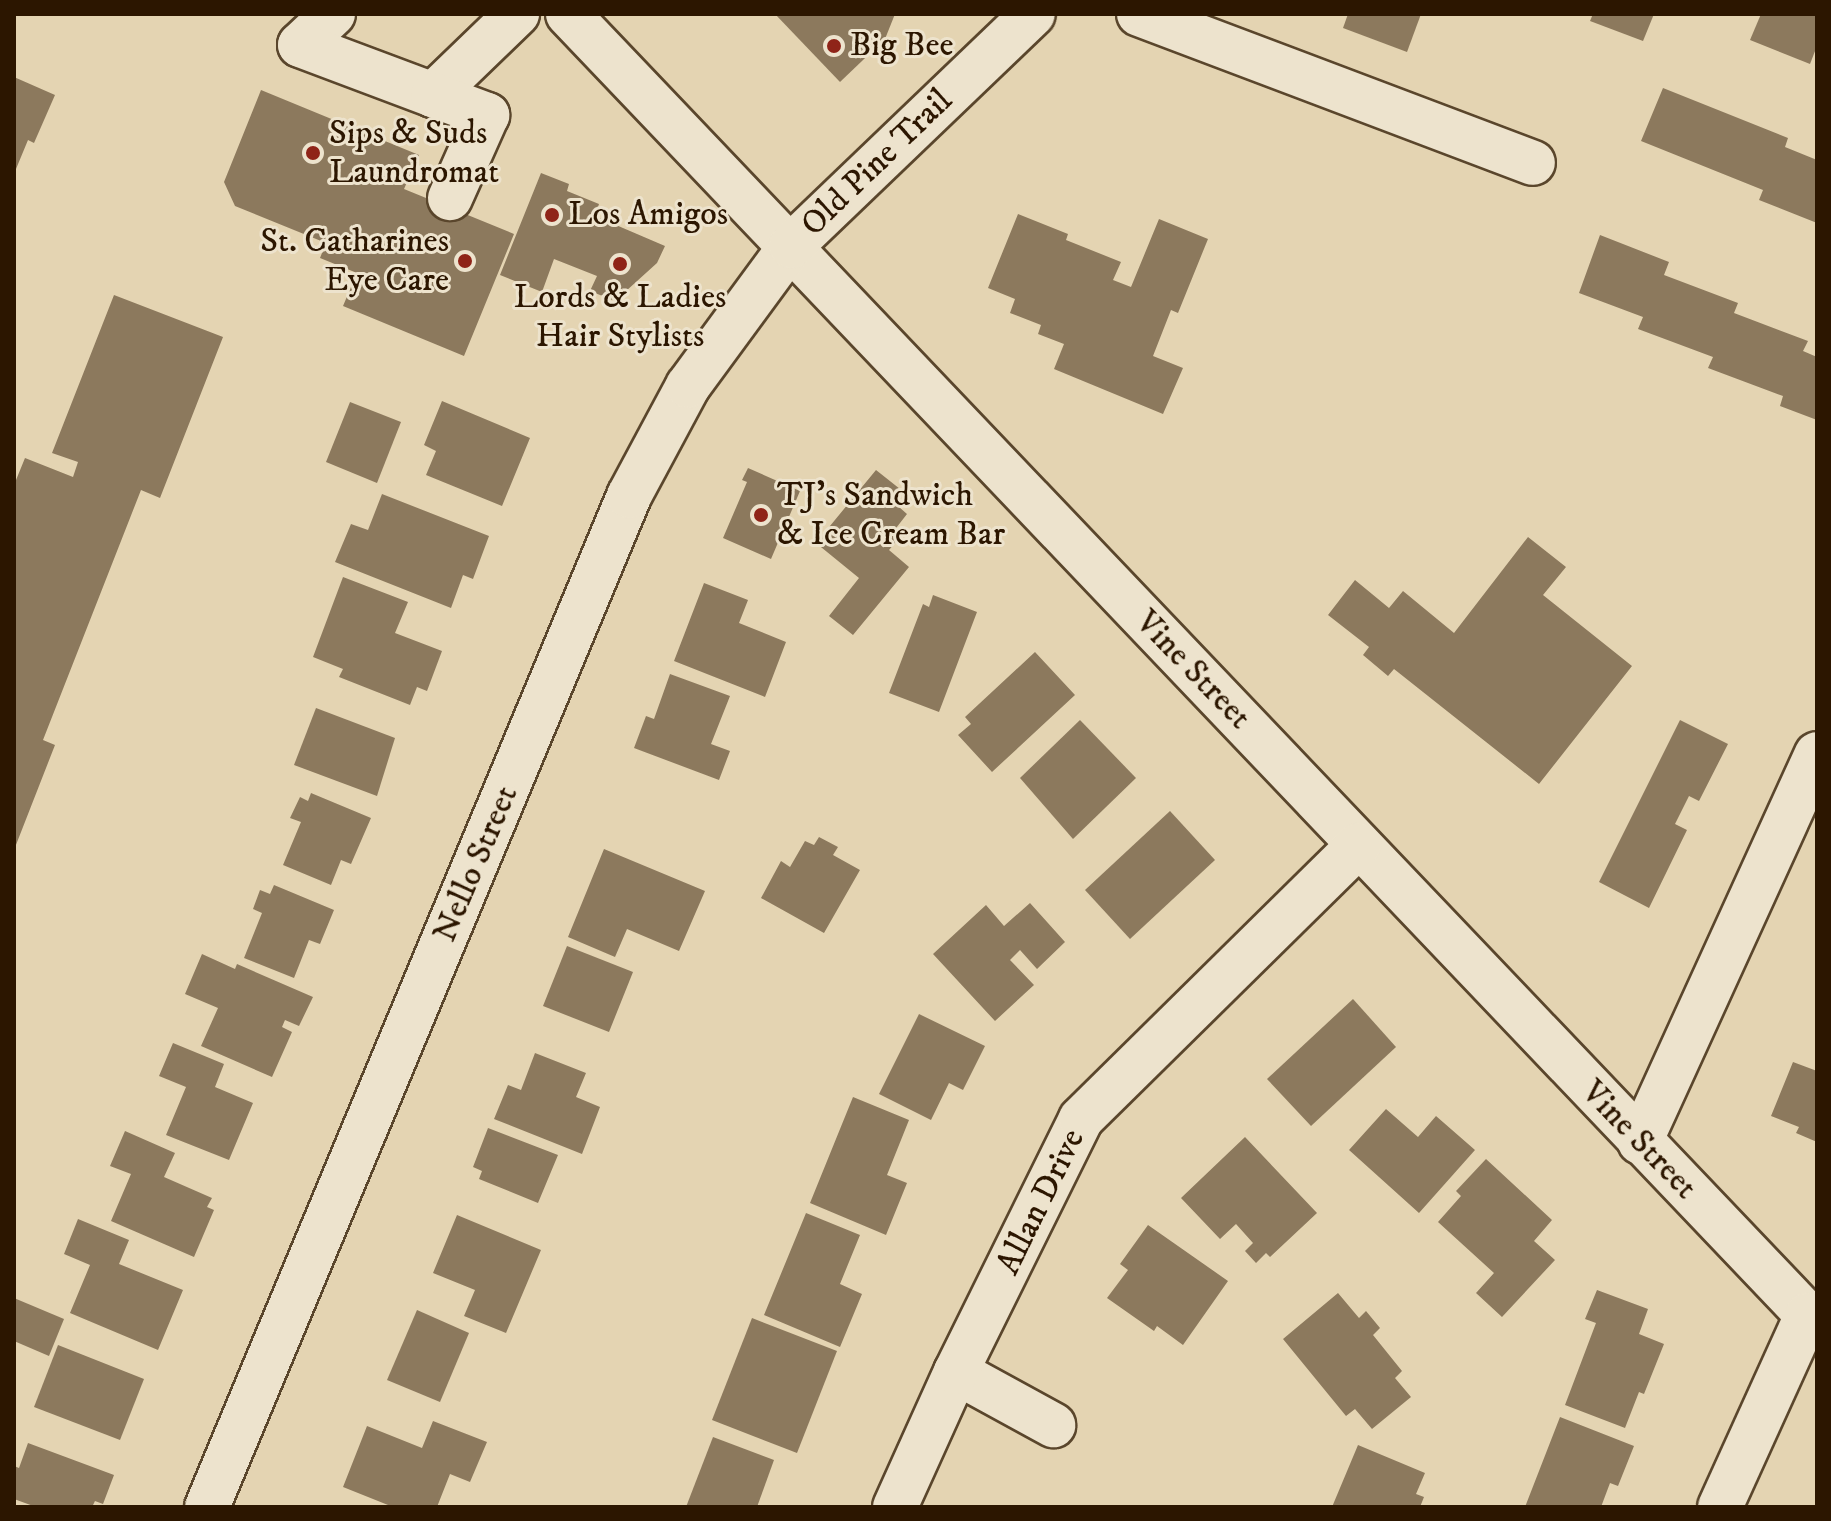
<!DOCTYPE html>
<html>
<head>
<meta charset="utf-8">
<style>
  body { margin:0 }
  #map { position:relative; width:1831px; height:1521px; overflow:hidden; background:#e4d4b2; font-family:"IM FELL DW Pica",serif }
  div>[style] { position:absolute }
  [style*='--x'] { left:calc(var(--x)*1px); top:calc(var(--y)*1px); width:calc(var(--w)*1px); rotate:calc(var(--a)*1deg) }
  .building>* { inset:0; background:#8c795d }
  .roads { filter:drop-shadow(2px 0 #5a462c) drop-shadow(-2px 0 #5a462c) drop-shadow(0 2px #5a462c) drop-shadow(0 -2px #5a462c) }
  .minor>* { height:44px; margin:-22px; padding:0 22px; transform-origin:22px; border-radius:22px; background:#ede3cd }
  .dots>* { width:22px; height:22px; translate:-50% -50%; box-sizing:border-box; border:4px solid #ede3cd; border-radius:50% }
  span { translate:-50% -50%; white-space:nowrap; text-align:center; line-height:1.15; -webkit-text-stroke:6px #ede3cd; paint-order:stroke }
  .poi-label { font-size:34px; color:#2c1600 }
  .left { translate:0 -50%; text-align:left }
  .right { translate:-100% -50%; text-align:right }
  .street-label { font-size:34px; color:#2c1600 }
  .frame { position:absolute; inset:0; border:16px solid #2c1600; pointer-events:none }
</style>
</head>
<body>
<div id="map">
  <div class="building">
    <i style="clip-path:polygon(775px 14px,895px 14px,885px 39px,840px 82px)"></i>
    <i style="clip-path:polygon(1348px 14px,1421px 14px,1407px 52px,1343px 28px)"></i>
    <i style="clip-path:polygon(1593px 14px,1654px 14px,1643px 41px,1590px 21px)"></i>
    <i style="clip-path:polygon(1761px 14px,1817px 14px,1817px 46px,1810px 64px,1750px 40px)"></i>
    <i style="clip-path:polygon(14px 77px,55px 95px,34px 143px,28px 140px,16px 169px)"></i>
    <i style="clip-path:polygon(1663px 88px,1788px 138px,1785px 147px,1817px 160px,1817px 223px,1759px 200px,1763px 190px,1641px 141px)"></i>
    <i style="clip-path:polygon(261px 90px,419px 155px,404px 189px,514px 234px,464px 356px,343px 306px,357px 273px,320px 258px,326px 243px,235px 206px,224px 182px)"></i>
    <i style="clip-path:polygon(541px 173px,569px 184px,567px 191px,599px 204px,595px 216px,665px 246px,657px 263px,615px 301px,590px 291px,597px 276px,554px 259px,542px 292px,500px 275px)"></i>
    <i style="clip-path:polygon(1018px 214px,1068px 234px,1066px 240px,1121px 262px,1113px 280px,1131px 287px,1159px 219px,1208px 239px,1178px 313px,1171px 310px,1153px 356px,1183px 368px,1163px 414px,1054px 369px,1064px 344px,1038px 334px,1041px 325px,1010px 313px,1015px 299px,988px 288px)"></i>
    <i style="clip-path:polygon(1600px 235px,1669px 262px,1664px 275px,1738px 303px,1734px 313px,1808px 341px,1803px 351px,1817px 357px,1817px 420px,1780px 406px,1783px 396px,1708px 368px,1713px 357px,1638px 329px,1643px 317px,1579px 293px)"></i>
    <i style="clip-path:polygon(114px 295px,223px 337px,160px 498px,141px 490px,43px 740px,55px 745px,14px 850px,14px 485px,25px 458px,73px 477px,78px 462px,52px 453px)"></i>
    <i style="clip-path:polygon(442px 401px,530px 438px,502px 506px,426px 475px,436px 451px,424px 445px)"></i>
    <i style="clip-path:polygon(350px 402px,401px 422px,377px 483px,326px 462px)"></i>
    <i style="clip-path:polygon(748px 468px,800px 491px,771px 559px,723px 538px,747px 482px,742px 480px)"></i>
    <i style="clip-path:polygon(876px 470px,900px 489px,891px 500px,907px 514px,893px 532px,900px 537px,889px 550px,909px 567px,853px 635px,829px 616px,859px 578px,816px 543px)"></i>
    <i style="clip-path:polygon(382px 494px,489px 536px,473px 579px,463px 575px,451px 608px,335px 562px,351px 524px,368px 530px)"></i>
    <i style="clip-path:polygon(1528px 537px,1566px 567px,1543px 595px,1632px 666px,1539px 784px,1394px 669px,1388px 676px,1363px 655px,1369px 647px,1328px 615px,1355px 580px,1389px 608px,1403px 591px,1454px 633px)"></i>
    <i style="clip-path:polygon(343px 577px,408px 602px,395px 633px,442px 651px,427px 691px,417px 687px,410px 705px,339px 677px,343px 669px,313px 657px)"></i>
    <i style="clip-path:polygon(704px 583px,748px 600px,739px 623px,786px 642px,765px 697px,674px 661px)"></i>
    <i style="clip-path:polygon(933px 595px,977px 612px,939px 712px,889px 693px,923px 604px,929px 607px)"></i>
    <i style="clip-path:polygon(1035px 652px,1075px 695px,992px 772px,958px 735px,971px 724px,965px 717px)"></i>
    <i style="clip-path:polygon(670px 674px,730px 696px,711px 744px,730px 751px,719px 780px,634px 748px,646px 716px,654px 719px)"></i>
    <i style="clip-path:polygon(316px 708px,395px 738px,377px 796px,294px 765px)"></i>
    <i style="clip-path:polygon(1080px 720px,1136px 778px,1073px 839px,1020px 778px)"></i>
    <i style="clip-path:polygon(1680px 720px,1728px 744px,1699px 801px,1689px 796px,1675px 824px,1687px 830px,1649px 908px,1599px 882px)"></i>
    <i style="clip-path:polygon(311px 793px,371px 818px,351px 864px,341px 860px,331px 885px,283px 865px,301px 822px,290px 818px,300px 797px,308px 801px)"></i>
    <i style="clip-path:polygon(1170px 811px,1215px 860px,1130px 939px,1085px 890px)"></i>
    <i style="clip-path:polygon(819px 837px,838px 847px,833px 855px,860px 870px,824px 933px,761px 898px,781px 861px,790px 867px,805px 841px,814px 845px)"></i>
    <i style="clip-path:polygon(604px 849px,705px 891px,679px 951px,627px 929px,615px 957px,568px 937px)"></i>
    <i style="clip-path:polygon(274px 885px,334px 910px,320px 944px,309px 940px,294px 978px,244px 958px,262px 913px,253px 909px,260px 890px,270px 894px)"></i>
    <i style="clip-path:polygon(1030px 903px,1065px 942px,1037px 969px,1020px 950px,1010px 960px,1034px 985px,995px 1021px,933px 954px,986px 905px,1004px 926px)"></i>
    <i style="clip-path:polygon(567px 946px,633px 972px,609px 1032px,543px 1006px)"></i>
    <i style="clip-path:polygon(202px 954px,235px 969px,237px 964px,313px 997px,299px 1026px,285px 1020px,282px 1027px,292px 1032px,272px 1077px,201px 1046px,218px 1008px,185px 994px)"></i>
    <i style="clip-path:polygon(1353px 999px,1396px 1047px,1311px 1126px,1267px 1079px)"></i>
    <i style="clip-path:polygon(919px 1014px,985px 1046px,963px 1090px,949px 1083px,931px 1120px,879px 1094px)"></i>
    <i style="clip-path:polygon(173px 1043px,224px 1064px,215px 1087px,253px 1103px,229px 1160px,166px 1135px,186px 1087px,159px 1076px)"></i>
    <i style="clip-path:polygon(535px 1053px,586px 1073px,576px 1097px,600px 1107px,582px 1154px,494px 1119px,508px 1085px,521px 1090px)"></i>
    <i style="clip-path:polygon(1793px 1062px,1817px 1071px,1817px 1142px,1796px 1133px,1799px 1127px,1771px 1116px)"></i>
    <i style="clip-path:polygon(853px 1097px,909px 1120px,887px 1175px,907px 1183px,886px 1235px,810px 1203px)"></i>
    <i style="clip-path:polygon(1386px 1109px,1418px 1137px,1436px 1116px,1475px 1150px,1419px 1213px,1349px 1150px)"></i>
    <i style="clip-path:polygon(488px 1128px,558px 1155px,538px 1203px,479px 1179px,482px 1171px,473px 1167px)"></i>
    <i style="clip-path:polygon(125px 1131px,175px 1153px,164px 1177px,212px 1198px,207px 1207px,214px 1210px,194px 1257px,111px 1221px,131px 1174px,110px 1166px)"></i>
    <i style="clip-path:polygon(1245px 1137px,1317px 1213px,1270px 1257px,1266px 1253px,1256px 1263px,1245px 1251px,1253px 1243px,1236px 1224px,1220px 1239px,1181px 1198px)"></i>
    <i style="clip-path:polygon(1486px 1159px,1552px 1220px,1534px 1241px,1555px 1260px,1502px 1317px,1476px 1293px,1494px 1273px,1438px 1222px,1461px 1196px,1456px 1191px)"></i>
    <i style="clip-path:polygon(806px 1213px,860px 1235px,840px 1284px,862px 1294px,840px 1347px,764px 1315px)"></i>
    <i style="clip-path:polygon(457px 1215px,541px 1250px,506px 1333px,464px 1316px,475px 1290px,433px 1273px)"></i>
    <i style="clip-path:polygon(78px 1219px,129px 1240px,119px 1264px,183px 1290px,158px 1350px,70px 1313px,90px 1265px,64px 1254px)"></i>
    <i style="clip-path:polygon(1148px 1225px,1228px 1281px,1183px 1345px,1157px 1326px,1154px 1331px,1107px 1298px,1128px 1270px,1120px 1264px)"></i>
    <i style="clip-path:polygon(1597px 1290px,1648px 1309px,1639px 1334px,1664px 1344px,1644px 1394px,1639px 1392px,1625px 1428px,1565px 1405px,1596px 1323px,1585px 1319px)"></i>
    <i style="clip-path:polygon(1338px 1293px,1359px 1318px,1366px 1311px,1380px 1328px,1373px 1335px,1402px 1371px,1395px 1378px,1411px 1397px,1372px 1429px,1355px 1409px,1346px 1416px,1283px 1339px)"></i>
    <i style="clip-path:polygon(14px 1298px,64px 1319px,49px 1356px,14px 1341px)"></i>
    <i style="clip-path:polygon(417px 1310px,469px 1333px,440px 1402px,387px 1380px)"></i>
    <i style="clip-path:polygon(752px 1318px,837px 1351px,797px 1453px,712px 1420px)"></i>
    <i style="clip-path:polygon(58px 1345px,144px 1379px,120px 1440px,34px 1407px)"></i>
    <i style="clip-path:polygon(1560px 1417px,1634px 1446px,1618px 1486px,1610px 1483px,1601px 1507px,1525px 1507px)"></i>
    <i style="clip-path:polygon(433px 1421px,487px 1442px,470px 1482px,450px 1474px,437px 1507px,393px 1507px,343px 1487px,367px 1426px,422px 1448px)"></i>
    <i style="clip-path:polygon(713px 1437px,774px 1460px,757px 1507px,686px 1507px)"></i>
    <i style="clip-path:polygon(28px 1443px,114px 1475px,103px 1504px,95px 1501px,92px 1507px,36px 1507px,14px 1499px,14px 1466px,19px 1468px)"></i>
    <i style="clip-path:polygon(1358px 1445px,1425px 1473px,1416px 1494px,1424px 1497px,1420px 1507px,1332px 1507px)"></i>
  </div>
  <div class="roads">
    <div class="minor">
      <i style="--x:333;--y:14;--w:45;--a:136.8"></i>
      <i style="--x:300;--y:45;--w:142;--a:20.6"></i>
      <i style="--x:433;--y:95;--w:117;--a:-44"></i>
      <i style="--x:568;--y:14;--w:1811;--a:46.39"></i>
      <i style="--x:1139;--y:14;--w:421;--a:20.7"></i>
      <i style="--x:433;--y:95;--w:58;--a:20.3"></i>
      <i style="--x:487;--y:115;--w:91;--a:114"></i>
      <i style="--x:1640;--y:1142;--w:426;--a:-65.5"></i>
      <i style="--x:956;--y:1372;--w:111;--a:28.7"></i>
      <i style="--x:207;--y:1507;--w:1096;--a:-67.34"></i>
      <i style="--x:629;--y:496;--w:125;--a:-61.8"></i>
      <i style="--x:688;--y:386;--w:174;--a:-53.7"></i>
      <i style="--x:791;--y:246;--w:335;--a:-43.8"></i>
      <i style="--x:895;--y:1507;--w:148;--a:-65.7"></i>
      <i style="--x:956;--y:1372;--w:282;--a:-63.7"></i>
      <i style="--x:1081;--y:1119;--w:390;--a:-44.6"></i>
      <i style="--x:1720;--y:1507;--w:211;--a:-65.6"></i>
    </div>
  </div>
  <div class="dots">
    <i style="left:834px;top:46px;background:#8f2418"></i>
    <i style="left:313px;top:153px;background:#8f2418"></i>
    <i style="left:552px;top:215px;background:#8f2418"></i>
    <i style="left:465px;top:261px;background:#8f2418"></i>
    <i style="left:620px;top:264px;background:#8f2418"></i>
    <i style="left:761px;top:515px;background:#8f2418"></i>
  </div>
  <div class="poi-label">
    <span class="left" style="left:850px;top:46px">Big Bee</span>
    <span class="left" style="left:329px;top:153px">Sips &amp; Suds<br>Laundromat</span>
    <span class="left" style="left:568px;top:215px">Los Amigos</span>
    <span class="right" style="left:449px;top:261px">St. Catharines<br>Eye Care</span>
    <span style="left:620px;top:317px">Lords &amp; Ladies<br>Hair Stylists</span>
    <span class="left" style="left:777px;top:515px">TJ's Sandwich<br>&amp; Ice Cream Bar</span>
  </div>
  <div class="street-label">
    <span style="left:877px;top:163px;rotate:-44deg">Old Pine Trail</span>
    <span style="left:1193px;top:670px;rotate:46deg">Vine Street</span>
    <span style="left:476px;top:864px;rotate:-67deg">Nello Street</span>
    <span style="left:1639px;top:1140px;rotate:46deg">Vine Street</span>
    <span style="left:1041px;top:1202px;rotate:-64deg">Allan Drive</span>
  </div>
  <div class="frame"></div>
</div>
</body>
</html>
